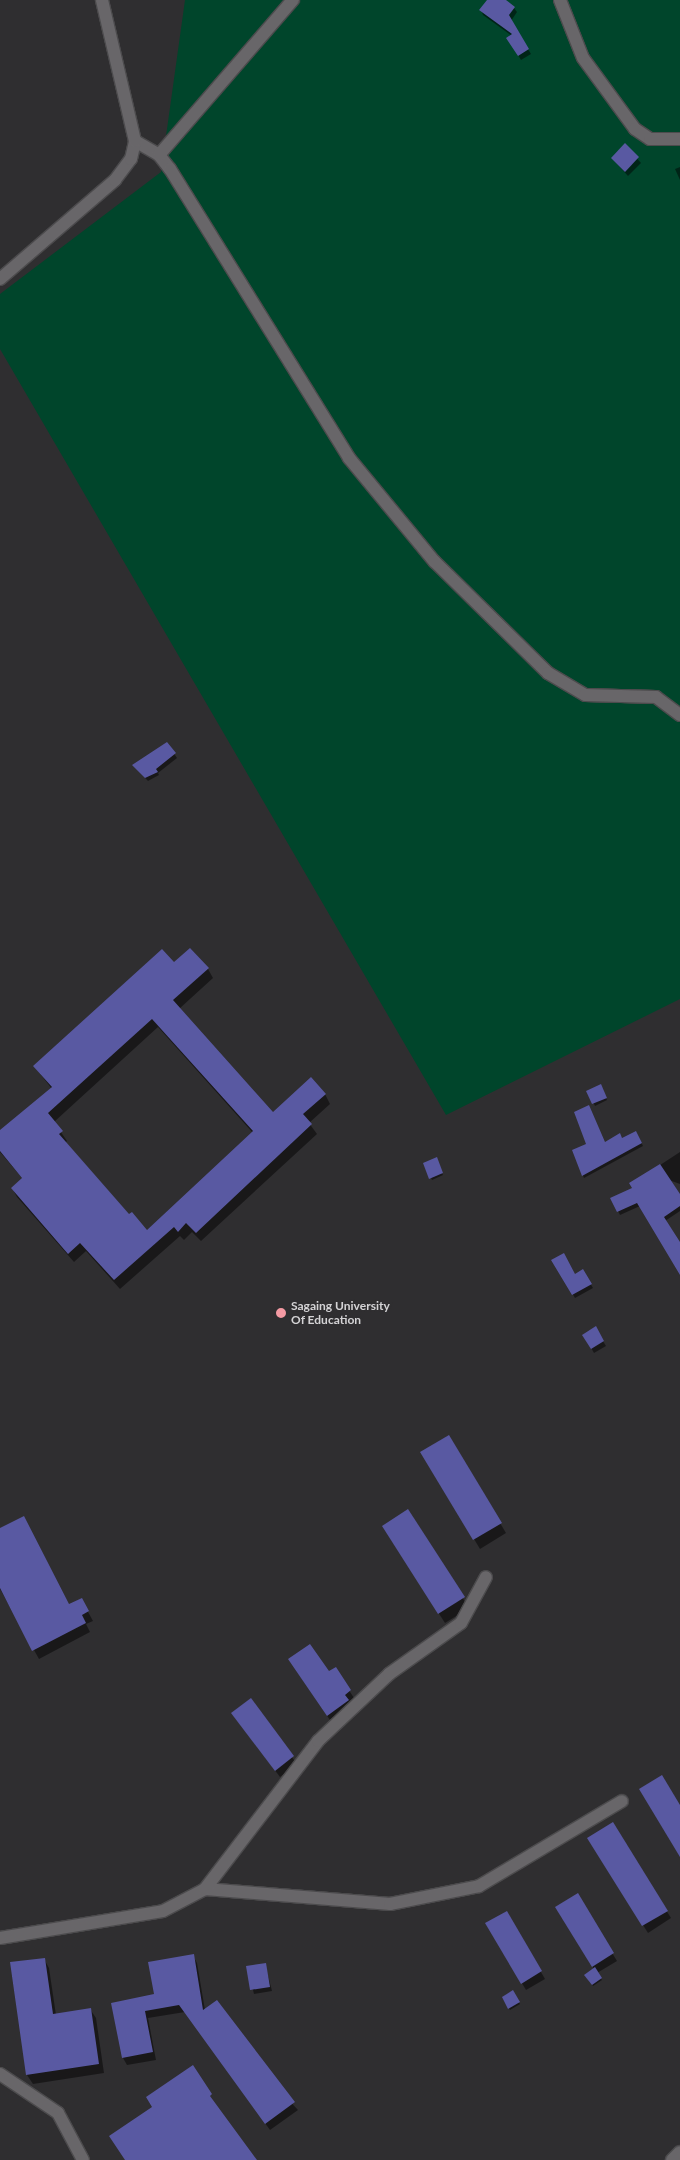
<!DOCTYPE html>
<html>
<head>
<meta charset="utf-8">
<style>
  body { margin:0 }
  #map { position:relative; width:680px; height:2160px; overflow:hidden; background:#2f2e30; font-family:Lato,sans-serif }
  div>[style] { position:absolute }
  [style*='--x'] { left:calc(var(--x)*1px); top:calc(var(--y)*1px); width:calc(var(--w)*1px); rotate:calc(var(--a)*1deg) }
  .green>* { inset:0; background:#00452b }
  .shadow>* { inset:0; background:#0007 }
  .building>* { inset:0; background:#5959a2 }
  .roads { filter:drop-shadow(1px 0 #4c4b4d) drop-shadow(-1px 0 #4c4b4d) drop-shadow(0 1px #4c4b4d) drop-shadow(0 -1px #4c4b4d) }
  .minor>* { height:12px; margin:-6px; padding:0 6px; transform-origin:6px; border-radius:6px; background:#686669 }
  .dots>* { width:14px; height:14px; translate:-50% -50%; box-sizing:border-box; border:2px solid #2f2e30; border-radius:50% }
  span { translate:-50% -50%; white-space:nowrap; text-align:center; line-height:1.15; -webkit-text-stroke:4px #2f2e30; paint-order:stroke }
  .poi-label { font-size:12px; color:#d4d3d5; font-weight:700 }
  .left { translate:0 -50%; text-align:left }
</style>
</head>
<body>
<div id="map">
  <div class="green">
    <i style="clip-path:polygon(185px 0,680px 0,680px 999px,446px 1115px,0 349px,0 294px,161px 172px)"></i>
  </div>
  <div class="shadow">
    <i style="clip-path:polygon(488px 0,504px 0,514px 8px,517px 12px,511px 21px,531px 54px,521px 60px,508px 38px,512px 36px,483px 15px,481px 10px)"></i>
    <i style="clip-path:polygon(625px 145px,641px 163px,628px 176px,612px 158px)"></i>
    <i style="clip-path:polygon(680px 167px,680px 180px,675px 169px)"></i>
    <i style="clip-path:polygon(167px 743px,177px 758px,158px 773px,159px 775px,148px 781px,134px 766px)"></i>
    <i style="clip-path:polygon(evenodd,174px 964px,208px 969px,213px 978px,179px 1009px,273px 1114px,325px 1094px,330px 1104px,309px 1123px,317px 1134px,201px 1241px,192px 1232px,184px 1240px,180px 1236px,120px 1289px,86px 1251px,74px 1262px,17px 1197px,12px 1188px,23px 1179px,0 1152px,0 1132px,52px 1089px,34px 1066px,174px 964px,158px 1027px,253px 1133px,147px 1231px,129px 1216px,65px 1143px,67px 1141px,54px 1122px,158px 1027px)"></i>
    <i style="clip-path:polygon(601px 1086px,607px 1100px,595px 1106px,588px 1091px)"></i>
    <i style="clip-path:polygon(636px 1132px,643px 1146px,584px 1178px,573px 1151px,621px 1139px)"></i>
    <i style="clip-path:polygon(680px 1152px,680px 1184px,669px 1180px,680px 1196px,680px 1211px,665px 1221px,680px 1245px,680px 1271px,640px 1206px,620px 1215px,612px 1199px,634px 1189px,631px 1184px)"></i>
    <i style="clip-path:polygon(436px 1159px,443px 1175px,432px 1180px,425px 1164px)"></i>
    <i style="clip-path:polygon(553px 1260px,574px 1276px,583px 1271px,593px 1288px,575px 1298px)"></i>
    <i style="clip-path:polygon(595px 1328px,606px 1346px,594px 1353px,584px 1335px)"></i>
    <i style="clip-path:polygon(448px 1436px,506px 1533px,480px 1549px,422px 1452px)"></i>
    <i style="clip-path:polygon(407px 1511px,469px 1608px,445px 1623px,389px 1536px)"></i>
    <i style="clip-path:polygon(0 1538px,69px 1606px,81px 1599px,93px 1621px,86px 1624px,90px 1632px,39px 1659px,0 1589px)"></i>
    <i style="clip-path:polygon(294px 1667px,329px 1673px,335px 1669px,354px 1698px,349px 1702px,352px 1708px,332px 1723px)"></i>
    <i style="clip-path:polygon(250px 1700px,297px 1764px,280px 1777px,237px 1720px)"></i>
    <i style="clip-path:polygon(612px 1823px,671px 1918px,648px 1933px,593px 1845px)"></i>
    <i style="clip-path:polygon(577px 1895px,617px 1961px,597px 1973px,602px 1980px,593px 1986px,586px 1976px,594px 1969px,557px 1908px)"></i>
    <i style="clip-path:polygon(506px 1912px,545px 1979px,526px 1990px,487px 1924px)"></i>
    <i style="clip-path:polygon(193px 1956px,197px 1963px,205px 2010px,298px 2110px,270px 2130px,185px 2012px,148px 2018px,156px 2060px,127px 2065px,123px 2058px,112px 2004px,155px 1995px)"></i>
    <i style="clip-path:polygon(44px 1959px,49px 1968px,56px 2015px,90px 2009px,96px 2018px,104px 2073px,33px 2084px,27px 2075px)"></i>
    <i style="clip-path:polygon(265px 1964px,272px 1991px,254px 1994px,247px 1967px)"></i>
    <i style="clip-path:polygon(512px 1992px,520px 2004px,510px 2010px,503px 1997px)"></i>
  </div>
  <div class="building">
    <i style="clip-path:polygon(487px 0,506px 0,515px 7px,509px 15px,529px 49px,518px 56px,506px 38px,512px 34px,479px 10px)"></i>
    <i style="clip-path:polygon(625px 143px,639px 157px,625px 172px,611px 158px)"></i>
    <i style="clip-path:polygon(167px 742px,176px 753px,156px 769px,158px 772px,145px 778px,132px 765px)"></i>
    <i style="clip-path:polygon(evenodd,190px 948px,209px 968px,173px 1000px,273px 1112px,311px 1077px,326px 1094px,303px 1114px,312px 1124px,196px 1233px,186px 1223px,178px 1232px,174px 1227px,114px 1280px,80px 1243px,68px 1254px,11px 1188px,22px 1178px,0 1151px,0 1130px,52px 1087px,33px 1066px,162px 949px,174px 962px,190px 948px,152px 1019px,253px 1131px,147px 1230px,132px 1212px,129px 1214px,59px 1134px,63px 1131px,48px 1113px,152px 1019px)"></i>
    <i style="clip-path:polygon(601px 1084px,607px 1098px,592px 1104px,586px 1091px)"></i>
    <i style="clip-path:polygon(589px 1105px,605px 1142px,620px 1133px,622px 1138px,636px 1131px,642px 1143px,582px 1176px,572px 1150px,586px 1144px,574px 1112px)"></i>
    <i style="clip-path:polygon(437px 1157px,443px 1173px,429px 1179px,423px 1163px)"></i>
    <i style="clip-path:polygon(660px 1164px,680px 1194px,680px 1206px,664px 1217px,680px 1242px,680px 1275px,637px 1203px,617px 1212px,610px 1198px,632px 1188px,629px 1183px)"></i>
    <i style="clip-path:polygon(564px 1253px,575px 1274px,583px 1269px,592px 1284px,572px 1295px,551px 1260px)"></i>
    <i style="clip-path:polygon(596px 1326px,604px 1341px,591px 1349px,582px 1335px)"></i>
    <i style="clip-path:polygon(449px 1435px,502px 1523px,473px 1540px,420px 1452px)"></i>
    <i style="clip-path:polygon(408px 1509px,465px 1597px,438px 1614px,382px 1526px)"></i>
    <i style="clip-path:polygon(24px 1516px,69px 1604px,82px 1598px,89px 1611px,82px 1615px,86px 1623px,32px 1651px,0 1588px,0 1528px)"></i>
    <i style="clip-path:polygon(310px 1644px,329px 1671px,336px 1667px,351px 1690px,345px 1695px,349px 1700px,327px 1716px,288px 1659px)"></i>
    <i style="clip-path:polygon(251px 1698px,294px 1756px,275px 1771px,231px 1713px)"></i>
    <i style="clip-path:polygon(662px 1775px,680px 1805px,680px 1857px,639px 1789px)"></i>
    <i style="clip-path:polygon(613px 1822px,668px 1911px,642px 1926px,587px 1838px)"></i>
    <i style="clip-path:polygon(578px 1893px,614px 1953px,592px 1967px,555px 1907px)"></i>
    <i style="clip-path:polygon(507px 1911px,542px 1971px,521px 1984px,485px 1923px)"></i>
    <i style="clip-path:polygon(194px 1954px,203px 2010px,217px 2000px,295px 2102px,265px 2124px,179px 2005px,145px 2011px,153px 2052px,122px 2058px,111px 2003px,154px 1994px,148px 1962px)"></i>
    <i style="clip-path:polygon(45px 1958px,53px 2014px,91px 2008px,99px 2064px,26px 2075px,10px 1962px)"></i>
    <i style="clip-path:polygon(266px 1963px,270px 1987px,250px 1990px,246px 1966px)"></i>
    <i style="clip-path:polygon(595px 1967px,602px 1978px,592px 1985px,584px 1975px)"></i>
    <i style="clip-path:polygon(513px 1990px,520px 2002px,508px 2009px,502px 1997px)"></i>
    <i style="clip-path:polygon(193px 2065px,212px 2094px,210px 2096px,257px 2160px,125px 2160px,109px 2136px,152px 2107px,146px 2097px)"></i>
  </div>
  <div class="roads">
    <div class="minor">
      <i style="--x:560;--y:0;--w:62;--a:68.4"></i>
      <i style="--x:583;--y:58;--w:88;--a:53.8"></i>
      <i style="--x:635;--y:129;--w:18;--a:34"></i>
      <i style="--x:650;--y:139;--w:30;--a:0"></i>
      <i style="--x:135;--y:141;--w:28;--a:30"></i>
      <i style="--x:159;--y:155;--w:18;--a:52"></i>
      <i style="--x:170;--y:169;--w:340;--a:58.2"></i>
      <i style="--x:349;--y:458;--w:134;--a:50.5"></i>
      <i style="--x:434;--y:561;--w:160;--a:44.5"></i>
      <i style="--x:548;--y:673;--w:43;--a:30.7"></i>
      <i style="--x:585;--y:695;--w:71;--a:1.6"></i>
      <i style="--x:656;--y:697;--w:30;--a:37"></i>
      <i style="--x:159;--y:155;--w:205;--a:-49.2"></i>
      <i style="--x:0;--y:279;--w:152;--a:-40.7"></i>
      <i style="--x:115;--y:180;--w:26;--a:-53"></i>
      <i style="--x:131;--y:159;--w:18;--a:-77"></i>
      <i style="--x:135;--y:141;--w:145;--a:-103.2"></i>
      <i style="--x:205;--y:1889;--w:186;--a:4.6"></i>
      <i style="--x:390;--y:1904;--w:91;--a:-11.4"></i>
      <i style="--x:479;--y:1886;--w:166;--a:-30.7"></i>
      <i style="--x:0;--y:1938;--w:165;--a:-9.4"></i>
      <i style="--x:163;--y:1911;--w:47;--a:-27.6"></i>
      <i style="--x:205;--y:1889;--w:186;--a:-52.6"></i>
      <i style="--x:318;--y:1741;--w:98;--a:-43.3"></i>
      <i style="--x:389;--y:1674;--w:88;--a:-35.3"></i>
      <i style="--x:461;--y:1623;--w:52;--a:-61.5"></i>
      <i style="--x:0;--y:2074;--w:70;--a:33.9"></i>
      <i style="--x:58;--y:2113;--w:53;--a:62"></i>
      <i style="--x:672;--y:2160;--w:11;--a:-45"></i>
    </div>
  </div>
  <div class="dots">
    <i style="left:281px;top:1313px;background:#f49aa3"></i>
  </div>
  <div class="poi-label">
    <span class="left" style="left:291px;top:1313px">Sagaing University<br>Of Education</span>
  </div>
</div>
</body>
</html>
